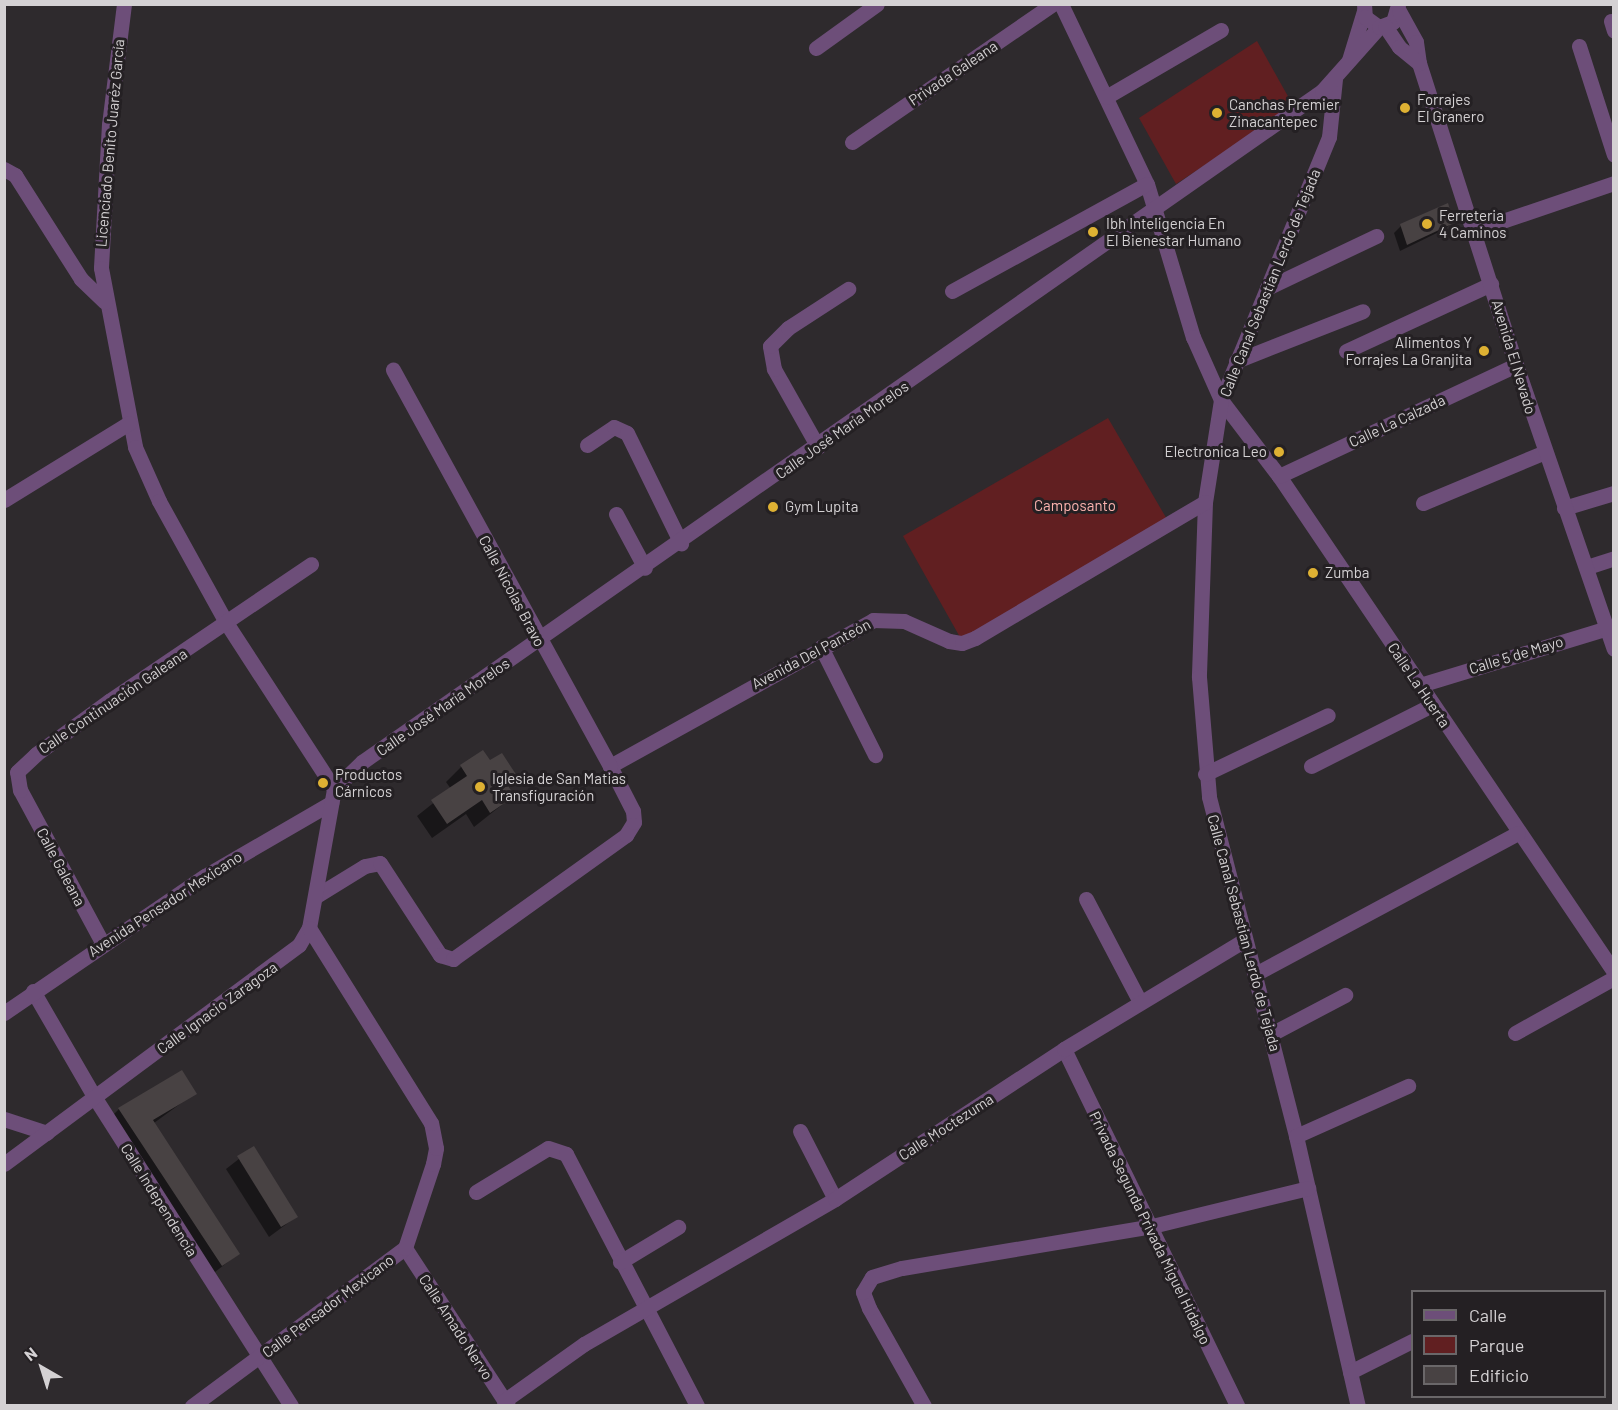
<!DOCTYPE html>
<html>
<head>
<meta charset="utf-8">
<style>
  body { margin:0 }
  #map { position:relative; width:1618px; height:1410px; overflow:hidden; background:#2e2a2d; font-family:Barlow,sans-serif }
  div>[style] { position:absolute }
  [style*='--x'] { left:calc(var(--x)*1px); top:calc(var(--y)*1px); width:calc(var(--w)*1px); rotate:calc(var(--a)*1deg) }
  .green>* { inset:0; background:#611f21 }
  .shadow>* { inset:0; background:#0007 }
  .building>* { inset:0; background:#484243 }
  .minor>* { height:15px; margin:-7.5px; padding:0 7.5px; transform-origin:7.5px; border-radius:7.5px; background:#6d4e79 }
  .tertiary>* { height:15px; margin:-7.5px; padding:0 7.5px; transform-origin:7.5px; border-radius:7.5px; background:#6d4e79 }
  .dots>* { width:16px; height:16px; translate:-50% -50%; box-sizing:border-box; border:3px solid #242023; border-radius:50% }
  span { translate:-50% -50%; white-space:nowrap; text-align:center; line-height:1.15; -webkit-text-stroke:6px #242023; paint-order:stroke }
  .street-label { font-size:15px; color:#d4d1d3 }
  .poi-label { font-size:15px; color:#d4d1d3 }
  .left { translate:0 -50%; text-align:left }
  .right { translate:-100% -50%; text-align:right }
  .park-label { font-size:15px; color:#fbb2ae }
  .frame { position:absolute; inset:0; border:6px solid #d4d1d3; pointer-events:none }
  .legend { position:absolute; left:1411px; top:1290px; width:195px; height:108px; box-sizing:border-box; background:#242023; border:2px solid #6a6769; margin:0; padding:8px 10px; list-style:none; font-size:18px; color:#d4d1d3 }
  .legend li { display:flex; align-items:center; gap:12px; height:30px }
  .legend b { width:30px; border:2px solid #6a6769 }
  .north { position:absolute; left:12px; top:1338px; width:60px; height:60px; -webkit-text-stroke:4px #242023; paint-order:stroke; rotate:321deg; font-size:16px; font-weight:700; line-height:24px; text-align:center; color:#d4d1d3 }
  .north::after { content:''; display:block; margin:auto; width:21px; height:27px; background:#d4d1d3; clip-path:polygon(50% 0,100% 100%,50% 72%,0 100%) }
</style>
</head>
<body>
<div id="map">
  <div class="green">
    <i style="clip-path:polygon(1257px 41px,1294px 107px,1176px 184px,1139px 118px)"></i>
    <i style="clip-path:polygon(1108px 418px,1168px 521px,961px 639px,903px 536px)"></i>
  </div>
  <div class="shadow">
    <i style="clip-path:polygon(1452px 222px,1445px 229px,1400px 251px,1394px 233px,1401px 226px)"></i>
    <i style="clip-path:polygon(482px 752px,490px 762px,515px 775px,506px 785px,513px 796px,474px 827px,466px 814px,432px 838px,417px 816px,451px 789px,446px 782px,461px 767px)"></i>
    <i style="clip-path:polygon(195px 1093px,154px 1123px,238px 1254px,210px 1276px,108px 1120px,119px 1109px)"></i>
    <i style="clip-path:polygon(253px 1148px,296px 1217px,269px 1237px,226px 1169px)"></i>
  </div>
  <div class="building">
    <i style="clip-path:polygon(1448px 203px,1454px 223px,1407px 245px,1400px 224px)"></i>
    <i style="clip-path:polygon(483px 750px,490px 760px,502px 753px,517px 776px,506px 783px,515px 796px,490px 813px,482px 800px,447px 824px,431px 800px,467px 776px,460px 765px)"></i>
    <i style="clip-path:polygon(182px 1070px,197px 1094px,153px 1120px,240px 1254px,222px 1266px,118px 1108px)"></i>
    <i style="clip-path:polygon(254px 1146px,298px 1217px,281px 1227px,237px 1156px)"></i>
  </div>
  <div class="minor">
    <i style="--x:124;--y:4;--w:121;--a:97.1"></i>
    <i style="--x:109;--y:124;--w:144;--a:93.2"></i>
    <i style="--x:101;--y:268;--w:182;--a:79.2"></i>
    <i style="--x:135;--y:447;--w:59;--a:66"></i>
    <i style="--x:159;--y:501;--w:141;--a:61.1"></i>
    <i style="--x:227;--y:624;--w:197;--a:57"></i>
    <i style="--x:1061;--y:4;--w:199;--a:64.5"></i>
    <i style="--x:1147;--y:184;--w:160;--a:73.3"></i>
    <i style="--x:1193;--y:337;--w:69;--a:66"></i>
    <i style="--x:1221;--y:400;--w:96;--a:52.7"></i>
    <i style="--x:1279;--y:476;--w:599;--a:55.96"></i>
    <i style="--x:1611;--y:21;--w:10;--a:73"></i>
    <i style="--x:1579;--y:46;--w:114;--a:72.2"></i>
    <i style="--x:816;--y:48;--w:75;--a:-35.8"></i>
    <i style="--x:1349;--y:60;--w:51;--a:-73"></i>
    <i style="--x:1335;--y:79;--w:58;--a:95.9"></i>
    <i style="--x:1329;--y:137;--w:284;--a:112.3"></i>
    <i style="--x:1221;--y:400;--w:103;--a:98.9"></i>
    <i style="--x:1205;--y:502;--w:175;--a:92"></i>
    <i style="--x:1199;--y:677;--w:120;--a:85.2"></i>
    <i style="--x:1209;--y:797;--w:350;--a:75.6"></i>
    <i style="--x:1296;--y:1136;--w:277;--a:77.1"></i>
    <i style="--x:1106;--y:97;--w:133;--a:-30.2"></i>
    <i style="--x:852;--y:142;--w:244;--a:-34.5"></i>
    <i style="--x:4;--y:169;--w:13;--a:29"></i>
    <i style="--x:15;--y:175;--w:123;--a:57.6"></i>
    <i style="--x:81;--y:279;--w:33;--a:44"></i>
    <i style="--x:1473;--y:231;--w:149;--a:-18.8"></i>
    <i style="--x:1267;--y:288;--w:121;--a:-25.5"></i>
    <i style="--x:952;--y:291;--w:222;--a:-28.8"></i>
    <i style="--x:1346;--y:351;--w:160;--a:-24.8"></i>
    <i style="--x:1236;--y:361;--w:136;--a:-21.5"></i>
    <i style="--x:587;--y:445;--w:32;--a:-34"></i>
    <i style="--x:614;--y:427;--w:14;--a:25"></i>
    <i style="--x:627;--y:433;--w:123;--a:63.9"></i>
    <i style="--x:818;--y:447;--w:90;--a:-119.4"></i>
    <i style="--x:774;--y:369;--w:23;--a:-100"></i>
    <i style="--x:770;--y:346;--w:25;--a:-45"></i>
    <i style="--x:788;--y:328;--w:72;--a:-33"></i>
    <i style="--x:1279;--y:476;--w:262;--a:-25.1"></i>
    <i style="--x:4;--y:500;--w:147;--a:-31.6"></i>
    <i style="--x:1423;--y:503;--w:132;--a:-22.7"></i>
    <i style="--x:1564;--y:508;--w:52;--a:-16.7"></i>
    <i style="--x:616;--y:514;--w:61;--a:61.8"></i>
    <i style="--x:1587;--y:567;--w:28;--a:-18"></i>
    <i style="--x:821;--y:647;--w:121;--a:63.4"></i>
    <i style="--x:1420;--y:685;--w:203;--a:-16.9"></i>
    <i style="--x:610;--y:766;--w:301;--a:-29"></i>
    <i style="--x:873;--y:620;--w:31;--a:2"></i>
    <i style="--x:904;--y:621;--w:49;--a:24"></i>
    <i style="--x:949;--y:641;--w:13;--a:9"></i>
    <i style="--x:962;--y:643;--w:14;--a:-21"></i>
    <i style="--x:975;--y:638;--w:267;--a:-30.6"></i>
    <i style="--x:1311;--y:766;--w:136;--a:-26.8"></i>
    <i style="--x:1205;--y:774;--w:136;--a:-25.6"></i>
    <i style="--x:316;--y:896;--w:57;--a:-31.5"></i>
    <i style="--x:365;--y:866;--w:15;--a:-11"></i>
    <i style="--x:380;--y:863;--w:110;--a:56.9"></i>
    <i style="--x:440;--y:955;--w:14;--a:17"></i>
    <i style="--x:453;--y:959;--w:213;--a:-35.6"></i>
    <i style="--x:626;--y:835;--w:15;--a:-58"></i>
    <i style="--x:634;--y:822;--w:11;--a:-95"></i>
    <i style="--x:633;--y:811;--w:51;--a:-117.1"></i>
    <i style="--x:610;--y:766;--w:452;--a:-118.7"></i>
    <i style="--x:1086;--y:899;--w:116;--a:62.3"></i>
    <i style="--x:103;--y:944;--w:175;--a:-118.3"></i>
    <i style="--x:20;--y:790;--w:18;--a:-99"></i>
    <i style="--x:17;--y:772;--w:26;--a:-43"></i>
    <i style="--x:36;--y:754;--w:90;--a:-36"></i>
    <i style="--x:109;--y:701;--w:244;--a:-34.1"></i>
    <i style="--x:1255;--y:974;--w:298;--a:-28.2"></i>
    <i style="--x:33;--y:991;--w:124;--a:59.9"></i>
    <i style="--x:95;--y:1098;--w:365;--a:57.5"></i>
    <i style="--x:4;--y:1013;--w:243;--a:-34.3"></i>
    <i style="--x:205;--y:876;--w:146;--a:-30.1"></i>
    <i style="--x:1515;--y:1033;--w:113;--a:-29.1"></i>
    <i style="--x:1271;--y:1034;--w:84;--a:-27.8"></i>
    <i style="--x:1064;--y:1049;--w:397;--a:64.1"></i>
    <i style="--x:4;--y:1119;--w:45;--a:18"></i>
    <i style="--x:800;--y:1131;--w:76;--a:62.8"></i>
    <i style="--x:1296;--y:1136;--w:123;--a:-24.1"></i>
    <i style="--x:4;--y:1164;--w:367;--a:-36.6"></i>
    <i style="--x:299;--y:945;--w:20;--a:-60"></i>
    <i style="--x:309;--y:928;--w:141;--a:-79.8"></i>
    <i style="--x:334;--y:789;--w:39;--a:-44"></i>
    <i style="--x:362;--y:762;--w:1171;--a:-34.95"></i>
    <i style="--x:1322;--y:91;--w:86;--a:-48.3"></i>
    <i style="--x:476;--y:1192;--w:84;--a:-31.4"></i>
    <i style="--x:548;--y:1148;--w:19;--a:18"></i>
    <i style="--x:566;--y:1154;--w:284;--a:62.5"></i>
    <i style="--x:405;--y:1248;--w:189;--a:56.9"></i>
    <i style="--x:620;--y:1262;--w:68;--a:-31.1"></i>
    <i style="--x:1350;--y:1372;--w:69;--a:-26.6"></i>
    <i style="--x:504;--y:1401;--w:98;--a:-35.5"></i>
    <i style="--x:584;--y:1344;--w:290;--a:-30"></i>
    <i style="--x:835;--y:1199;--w:274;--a:-33.2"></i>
    <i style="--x:1064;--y:1049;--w:209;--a:-31.1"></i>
    <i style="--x:192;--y:1406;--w:265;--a:-36.6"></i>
    <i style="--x:405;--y:1248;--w:89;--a:-71.6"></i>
    <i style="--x:433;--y:1164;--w:16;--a:-79"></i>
    <i style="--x:436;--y:1148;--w:25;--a:-101"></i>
    <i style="--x:431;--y:1123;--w:230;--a:-122"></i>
    <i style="--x:924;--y:1406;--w:112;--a:-119.3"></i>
    <i style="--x:869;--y:1308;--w:17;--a:-111"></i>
    <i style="--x:863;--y:1292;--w:17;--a:-59"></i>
    <i style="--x:872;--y:1277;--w:31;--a:-17"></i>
    <i style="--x:902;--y:1268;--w:249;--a:-9.5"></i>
    <i style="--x:1148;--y:1227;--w:165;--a:-13.7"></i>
  </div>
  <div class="tertiary">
    <i style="--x:1364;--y:4;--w:13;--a:86"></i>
    <i style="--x:1365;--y:17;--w:17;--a:36"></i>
    <i style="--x:1379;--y:27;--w:15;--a:-20"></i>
    <i style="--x:1393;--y:22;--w:19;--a:-74"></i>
    <i style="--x:1399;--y:11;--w:35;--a:61"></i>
    <i style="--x:1416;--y:42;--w:21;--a:82"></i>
    <i style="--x:1419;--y:63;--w:317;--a:72.2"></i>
    <i style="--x:1516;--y:365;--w:300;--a:71"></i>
    <i style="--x:1385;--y:26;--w:25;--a:56"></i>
    <i style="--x:1399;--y:47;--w:26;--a:39"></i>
  </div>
  <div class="dots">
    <i style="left:1405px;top:108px;background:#deb133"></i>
    <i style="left:1217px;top:113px;background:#deb133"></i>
    <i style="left:1427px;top:224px;background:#deb133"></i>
    <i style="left:1093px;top:232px;background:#deb133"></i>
    <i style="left:1484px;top:351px;background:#deb133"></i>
    <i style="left:1279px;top:452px;background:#deb133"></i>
    <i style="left:773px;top:507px;background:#deb133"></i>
    <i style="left:1313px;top:573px;background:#deb133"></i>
    <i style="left:323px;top:783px;background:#deb133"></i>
    <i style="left:480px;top:787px;background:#deb133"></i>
  </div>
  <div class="street-label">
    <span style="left:953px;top:73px;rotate:-34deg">Privada Galeana</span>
    <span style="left:110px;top:143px;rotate:-85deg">Licenciado Benito Juaréz García</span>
    <span style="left:1270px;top:283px;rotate:-68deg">Calle Canal Sebastian Lerdo de Tejada</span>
    <span style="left:1514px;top:357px;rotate:73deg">Avenida El Nevado</span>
    <span style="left:1397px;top:421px;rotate:-25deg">Calle La Calzada</span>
    <span style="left:842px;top:430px;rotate:-35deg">Calle José María Morelos</span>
    <span style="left:512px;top:591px;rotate:62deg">Calle Nicolas Bravo</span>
    <span style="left:811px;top:654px;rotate:-28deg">Avenida Del Panteón</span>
    <span style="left:1516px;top:655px;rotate:-17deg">Calle 5 de Mayo</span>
    <span style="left:1419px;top:685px;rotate:56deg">Calle La Huerta</span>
    <span style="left:113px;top:701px;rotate:-34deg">Calle Continuación Galeana</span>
    <span style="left:443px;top:707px;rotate:-35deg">Calle José María Morelos</span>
    <span style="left:61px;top:867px;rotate:62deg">Calle Galeana</span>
    <span style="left:165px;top:904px;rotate:-33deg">Avenida Pensador Mexicano</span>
    <span style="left:1244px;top:933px;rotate:75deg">Calle Canal Sebastian Lerdo de Tejada</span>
    <span style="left:217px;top:1008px;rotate:-36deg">Calle Ignacio Zaragoza</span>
    <span style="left:946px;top:1127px;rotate:-33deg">Calle Moctezuma</span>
    <span style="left:159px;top:1200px;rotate:58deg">Calle Independencia</span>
    <span style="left:1150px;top:1228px;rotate:64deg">Privada Segunda Privada Miguel Hidalgo</span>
    <span style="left:328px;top:1306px;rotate:-37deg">Calle Pensador Mexicano</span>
    <span style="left:456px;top:1327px;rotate:57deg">Calle Amado Nervo</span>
  </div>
  <div class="poi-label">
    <span class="left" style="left:1417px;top:108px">Forrajes<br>El Granero</span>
    <span class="left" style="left:1229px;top:113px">Canchas Premier<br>Zinacantepec</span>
    <span class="left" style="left:1439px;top:224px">Ferreteria<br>4 Caminos</span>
    <span class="left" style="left:1106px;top:232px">Ibh Inteligencia En<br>El Bienestar Humano</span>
    <span class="right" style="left:1472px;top:351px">Alimentos Y<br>Forrajes La Granjita</span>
    <span class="right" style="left:1267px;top:452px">Electronica Leo</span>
    <span class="left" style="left:785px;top:507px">Gym Lupita</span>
    <span class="left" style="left:1325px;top:573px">Zumba</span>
    <span class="left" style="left:335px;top:783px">Productos<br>Cárnicos</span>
    <span class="left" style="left:492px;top:787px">Iglesia de San Matias<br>Transfiguración</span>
  </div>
  <div class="park-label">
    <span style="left:1075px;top:506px">Camposanto</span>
  </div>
  <div class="frame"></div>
  <ul class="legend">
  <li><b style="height:8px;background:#6d4e79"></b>Calle</li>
  <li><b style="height:16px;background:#611f21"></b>Parque</li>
  <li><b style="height:16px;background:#484243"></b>Edificio</li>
  </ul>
  <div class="north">N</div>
</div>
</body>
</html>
